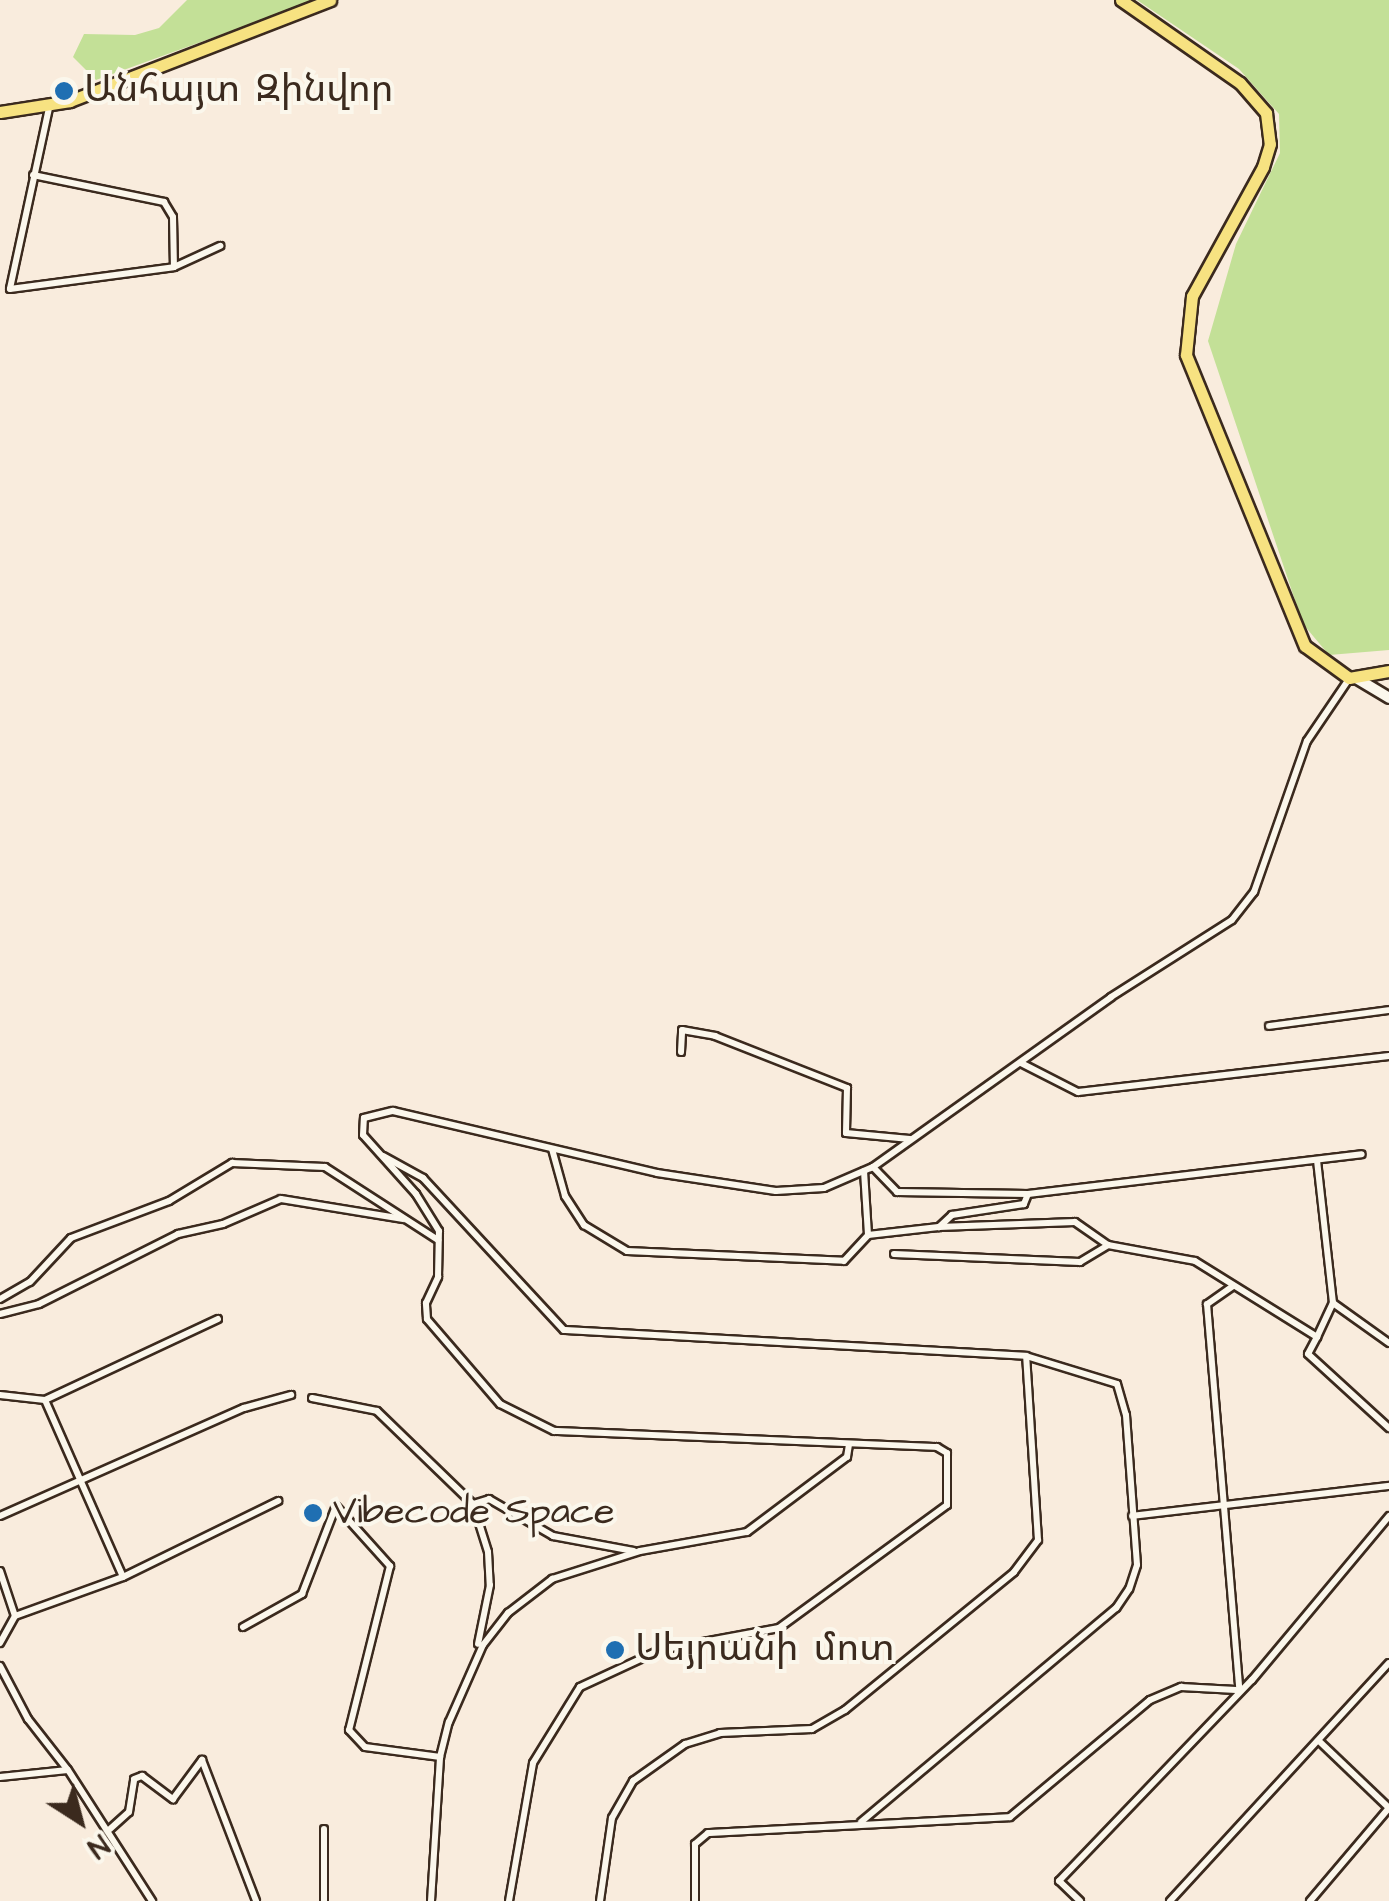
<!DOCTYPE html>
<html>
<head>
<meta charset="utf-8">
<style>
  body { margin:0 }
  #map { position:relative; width:1389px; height:1901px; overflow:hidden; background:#f9ecdd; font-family:"Architects Daughter","Noto Sans Armenian",sans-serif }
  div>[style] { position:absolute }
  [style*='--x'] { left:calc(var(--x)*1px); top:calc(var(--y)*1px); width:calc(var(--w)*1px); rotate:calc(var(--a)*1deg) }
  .green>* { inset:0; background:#c3e097 }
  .roads { filter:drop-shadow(2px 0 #3b2a1e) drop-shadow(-2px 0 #3b2a1e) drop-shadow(0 2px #3b2a1e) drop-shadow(0 -2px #3b2a1e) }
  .street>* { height:6px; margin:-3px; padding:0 3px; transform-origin:3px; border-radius:3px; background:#fbf7ec }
  .secondary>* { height:10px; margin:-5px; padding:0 5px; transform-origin:5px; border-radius:5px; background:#fbf7ec }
  .primary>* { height:11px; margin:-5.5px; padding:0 5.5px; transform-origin:5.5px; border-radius:5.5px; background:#f7e281 }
  .dots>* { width:28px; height:28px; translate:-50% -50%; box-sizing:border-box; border:5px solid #fbf7ec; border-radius:50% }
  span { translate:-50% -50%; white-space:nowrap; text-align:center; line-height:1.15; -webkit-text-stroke:8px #fbf7ec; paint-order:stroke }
  .poi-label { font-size:38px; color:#3b2a1e }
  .left { translate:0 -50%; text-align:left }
  .north { position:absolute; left:30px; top:1771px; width:100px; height:100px; -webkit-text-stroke:8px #fbf7ec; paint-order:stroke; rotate:144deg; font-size:28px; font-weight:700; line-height:40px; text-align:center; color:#3b2a1e }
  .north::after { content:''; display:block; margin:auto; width:35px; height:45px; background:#3b2a1e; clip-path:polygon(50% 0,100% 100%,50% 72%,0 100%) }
</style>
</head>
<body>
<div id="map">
  <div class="green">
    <i style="clip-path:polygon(187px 0,317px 0,96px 80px,73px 57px,84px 34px,135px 35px,159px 28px)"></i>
    <i style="clip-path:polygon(1137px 0,1389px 0,1389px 650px,1329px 655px,1303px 624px,1208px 341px,1236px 244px,1280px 153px,1279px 114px,1239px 69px)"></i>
  </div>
  <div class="roads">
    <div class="street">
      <i style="--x:49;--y:108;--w:185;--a:102.2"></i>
      <i style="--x:10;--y:289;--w:165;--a:-7.6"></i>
      <i style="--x:174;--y:267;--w:51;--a:-24.5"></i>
      <i style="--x:33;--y:175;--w:134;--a:11.6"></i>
      <i style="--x:164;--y:202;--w:17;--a:59"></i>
      <i style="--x:173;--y:217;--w:50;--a:88.9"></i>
      <i style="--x:1269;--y:1026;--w:121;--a:-7.6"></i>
      <i style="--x:681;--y:1052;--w:22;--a:-87"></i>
      <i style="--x:682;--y:1030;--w:34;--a:10"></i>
      <i style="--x:715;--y:1036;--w:142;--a:21.5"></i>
      <i style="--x:847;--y:1088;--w:45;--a:91.3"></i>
      <i style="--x:846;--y:1133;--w:64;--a:5.4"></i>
      <i style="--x:1021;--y:1063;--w:64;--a:27"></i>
      <i style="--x:1078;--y:1092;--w:313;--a:-6.6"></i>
      <i style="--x:552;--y:1149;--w:49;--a:74.5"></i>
      <i style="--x:565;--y:1196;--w:35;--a:57"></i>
      <i style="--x:584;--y:1225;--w:50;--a:31.2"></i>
      <i style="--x:627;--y:1251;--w:217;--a:2.6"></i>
      <i style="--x:844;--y:1261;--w:35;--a:-47"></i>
      <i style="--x:383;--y:1156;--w:46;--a:28.8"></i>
      <i style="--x:423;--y:1178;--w:207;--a:47.2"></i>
      <i style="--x:564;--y:1330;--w:463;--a:3.2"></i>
      <i style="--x:1026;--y:1356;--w:95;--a:17.1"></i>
      <i style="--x:1117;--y:1384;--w:32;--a:74"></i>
      <i style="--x:1126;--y:1415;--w:150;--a:85.8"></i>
      <i style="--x:1137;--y:1565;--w:25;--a:108"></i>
      <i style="--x:1129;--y:1589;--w:23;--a:124"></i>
      <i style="--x:1116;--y:1608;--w:333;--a:140"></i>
      <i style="--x:873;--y:1167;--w:35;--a:46"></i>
      <i style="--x:897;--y:1192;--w:131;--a:0.9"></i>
      <i style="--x:1028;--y:1194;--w:336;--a:-6.8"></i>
      <i style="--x:864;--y:1171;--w:64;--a:86.4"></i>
      <i style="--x:868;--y:1235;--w:71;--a:-6.4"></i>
      <i style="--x:1028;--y:1194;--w:11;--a:112"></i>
      <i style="--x:1024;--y:1204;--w:73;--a:171.3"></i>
      <i style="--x:952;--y:1215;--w:18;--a:137"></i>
      <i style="--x:939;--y:1227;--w:136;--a:-2.1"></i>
      <i style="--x:1075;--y:1222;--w:40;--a:34.9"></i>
      <i style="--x:1108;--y:1245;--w:88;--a:10.4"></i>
      <i style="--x:1195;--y:1261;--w:144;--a:31.9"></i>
      <i style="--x:1317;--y:1337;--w:38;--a:-65"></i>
      <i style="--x:1333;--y:1303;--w:144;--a:-96.4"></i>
      <i style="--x:894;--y:1254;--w:186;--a:2.5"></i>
      <i style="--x:1080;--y:1262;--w:33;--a:-31"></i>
      <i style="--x:1233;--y:1286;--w:32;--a:145"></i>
      <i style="--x:1207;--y:1304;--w:385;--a:85.2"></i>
      <i style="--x:0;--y:1299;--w:34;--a:-30"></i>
      <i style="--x:30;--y:1282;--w:60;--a:-47"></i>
      <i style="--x:71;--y:1238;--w:105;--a:-20.7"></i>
      <i style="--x:169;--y:1201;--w:74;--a:-31.1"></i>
      <i style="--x:232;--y:1163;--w:93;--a:2.5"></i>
      <i style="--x:325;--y:1167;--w:135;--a:32.9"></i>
      <i style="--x:1333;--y:1303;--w:69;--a:35.5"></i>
      <i style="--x:0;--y:1314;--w:40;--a:-14.4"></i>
      <i style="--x:39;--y:1304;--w:156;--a:-26.7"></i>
      <i style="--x:178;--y:1234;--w:46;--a:-12.5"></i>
      <i style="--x:223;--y:1224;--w:63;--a:-23.3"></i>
      <i style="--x:281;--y:1199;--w:124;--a:9.3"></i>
      <i style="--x:1317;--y:1337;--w:19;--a:118"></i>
      <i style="--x:1308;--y:1354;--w:110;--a:42.4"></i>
      <i style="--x:0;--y:1395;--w:45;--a:6.3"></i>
      <i style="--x:45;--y:1400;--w:193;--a:66.2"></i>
      <i style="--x:312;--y:1398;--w:66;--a:11.3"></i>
      <i style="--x:377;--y:1411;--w:134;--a:44.1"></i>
      <i style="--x:473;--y:1504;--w:50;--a:72.6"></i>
      <i style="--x:488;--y:1552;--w:33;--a:87"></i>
      <i style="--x:490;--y:1585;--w:60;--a:101.5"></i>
      <i style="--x:45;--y:1400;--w:191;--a:-25.1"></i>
      <i style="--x:473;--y:1504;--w:17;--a:-17"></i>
      <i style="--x:489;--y:1499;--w:74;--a:30"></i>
      <i style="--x:553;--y:1536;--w:82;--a:10.5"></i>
      <i style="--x:0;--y:1516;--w:267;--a:-23.9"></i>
      <i style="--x:244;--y:1408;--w:49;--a:-15.5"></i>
      <i style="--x:1132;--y:1516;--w:259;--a:-6.7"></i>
      <i style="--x:0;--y:1571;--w:47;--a:71.6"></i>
      <i style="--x:15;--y:1616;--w:31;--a:119"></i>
      <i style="--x:15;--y:1616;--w:115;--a:-19.9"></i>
      <i style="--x:123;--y:1577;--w:173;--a:-26.1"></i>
      <i style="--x:243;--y:1627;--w:68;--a:-29.2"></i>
      <i style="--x:302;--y:1594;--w:94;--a:-68.9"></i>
      <i style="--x:336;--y:1506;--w:81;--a:48"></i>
      <i style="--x:390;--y:1566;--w:169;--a:104"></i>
      <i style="--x:349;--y:1730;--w:23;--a:47"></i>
      <i style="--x:365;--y:1747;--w:76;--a:7.6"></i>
      <i style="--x:0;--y:1666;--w:60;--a:62.2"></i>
      <i style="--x:28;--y:1719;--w:63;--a:52"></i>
      <i style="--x:1320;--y:1742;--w:95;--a:43.7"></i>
      <i style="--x:0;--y:1777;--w:68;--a:-5.9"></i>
      <i style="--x:68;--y:1770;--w:156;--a:57.3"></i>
      <i style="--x:110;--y:1829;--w:25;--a:-42"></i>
      <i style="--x:129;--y:1812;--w:33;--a:-81"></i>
      <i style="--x:134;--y:1779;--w:9;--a:-21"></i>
      <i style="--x:142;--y:1776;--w:39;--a:37"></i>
      <i style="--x:173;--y:1799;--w:49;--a:-53.4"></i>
      <i style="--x:202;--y:1760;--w:151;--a:69"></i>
      <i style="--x:324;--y:1901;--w:72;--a:-90"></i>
      <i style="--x:431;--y:1901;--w:144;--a:-86.4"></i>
      <i style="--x:440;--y:1757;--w:36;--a:-76"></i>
      <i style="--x:449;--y:1722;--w:84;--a:-66.2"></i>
      <i style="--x:483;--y:1645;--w:41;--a:-52"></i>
      <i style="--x:508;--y:1613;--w:56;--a:-37.7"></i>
      <i style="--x:552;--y:1579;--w:92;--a:-17.7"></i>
      <i style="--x:640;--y:1551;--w:109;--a:-10.1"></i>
      <i style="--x:747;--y:1532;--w:125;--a:-36.9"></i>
      <i style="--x:847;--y:1457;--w:13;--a:-81"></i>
      <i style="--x:509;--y:1901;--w:140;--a:-80.1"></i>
      <i style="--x:533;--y:1763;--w:89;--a:-58.3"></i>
      <i style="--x:580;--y:1687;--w:88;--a:-24.8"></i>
      <i style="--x:660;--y:1650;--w:121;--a:-10.5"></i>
      <i style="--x:779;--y:1628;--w:208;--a:-36.2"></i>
      <i style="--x:947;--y:1505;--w:52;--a:-90"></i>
      <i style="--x:947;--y:1453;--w:12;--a:-149"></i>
      <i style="--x:937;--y:1447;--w:383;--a:-177.6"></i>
      <i style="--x:554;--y:1431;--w:60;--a:-153.4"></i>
      <i style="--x:500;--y:1404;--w:112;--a:-130.7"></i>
      <i style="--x:427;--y:1319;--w:16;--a:-94"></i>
      <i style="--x:426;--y:1303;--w:29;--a:-65"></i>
      <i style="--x:438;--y:1277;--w:46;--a:-88.8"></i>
      <i style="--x:439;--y:1231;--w:44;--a:-121.9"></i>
      <i style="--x:416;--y:1194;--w:79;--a:-131.9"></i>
      <i style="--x:363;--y:1135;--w:17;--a:-87"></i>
      <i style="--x:364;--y:1118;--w:30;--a:-14"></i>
      <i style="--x:393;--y:1111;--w:271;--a:13.2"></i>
      <i style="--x:657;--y:1173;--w:120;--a:8.6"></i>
      <i style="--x:776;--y:1191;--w:48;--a:-3.6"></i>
      <i style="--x:824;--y:1188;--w:53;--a:-23.2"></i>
      <i style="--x:873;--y:1167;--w:292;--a:-35.5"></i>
      <i style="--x:1111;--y:997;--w:143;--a:-32.5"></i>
      <i style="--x:1232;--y:920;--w:36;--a:-52"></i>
      <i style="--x:1254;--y:892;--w:160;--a:-70.7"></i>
      <i style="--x:1307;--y:741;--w:75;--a:-55.9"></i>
      <i style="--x:600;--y:1901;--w:84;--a:-81.8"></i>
      <i style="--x:612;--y:1818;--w:43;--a:-60.4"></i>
      <i style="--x:633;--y:1781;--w:64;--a:-35.4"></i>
      <i style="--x:685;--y:1744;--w:37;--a:-17"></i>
      <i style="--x:720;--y:1733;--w:92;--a:-2.5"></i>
      <i style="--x:812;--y:1729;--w:38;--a:-30"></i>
      <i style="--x:845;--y:1710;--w:218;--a:-39.2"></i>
      <i style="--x:1014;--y:1572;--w:40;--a:-53"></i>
      <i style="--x:1038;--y:1540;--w:184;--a:-93.7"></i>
      <i style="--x:695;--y:1901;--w:57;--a:-90"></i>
      <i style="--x:695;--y:1844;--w:17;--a:-40"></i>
      <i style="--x:708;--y:1833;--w:302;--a:-3"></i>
      <i style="--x:1010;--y:1817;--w:182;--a:-39.9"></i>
      <i style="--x:1150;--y:1700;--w:34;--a:-23"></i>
      <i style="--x:1181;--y:1687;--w:55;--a:3.1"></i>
      <i style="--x:1080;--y:1901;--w:29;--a:-136"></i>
      <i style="--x:1059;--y:1881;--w:279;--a:-46.2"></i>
      <i style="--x:1252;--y:1680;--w:214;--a:-50.1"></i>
      <i style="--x:1170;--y:1901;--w:323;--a:-47.4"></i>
      <i style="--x:1310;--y:1901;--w:122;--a:-49.7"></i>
    </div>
    <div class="secondary">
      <i style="--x:1356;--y:678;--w:39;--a:31"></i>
    </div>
    <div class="primary">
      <i style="--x:1121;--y:0;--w:145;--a:34.9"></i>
      <i style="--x:1240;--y:83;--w:40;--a:49"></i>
      <i style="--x:1266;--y:113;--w:31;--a:83"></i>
      <i style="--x:1270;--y:144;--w:24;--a:107"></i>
      <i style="--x:1263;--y:167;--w:147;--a:118.8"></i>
      <i style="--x:1192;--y:296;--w:59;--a:95.8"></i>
      <i style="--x:1186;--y:355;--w:314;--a:67.8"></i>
      <i style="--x:1305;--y:646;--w:54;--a:36"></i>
      <i style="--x:1349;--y:678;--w:41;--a:-9.9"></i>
      <i style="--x:0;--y:112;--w:71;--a:-8.9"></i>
      <i style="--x:70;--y:101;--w:279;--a:-21.2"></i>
    </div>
  </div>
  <div class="dots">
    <i style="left:64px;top:91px;background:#1f6fb2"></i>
    <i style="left:313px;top:1513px;background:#1f6fb2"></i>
    <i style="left:615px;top:1650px;background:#1f6fb2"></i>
  </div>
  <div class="poi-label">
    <span class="left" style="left:84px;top:91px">Անհայտ Զինվոր</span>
    <span class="left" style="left:333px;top:1513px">Vibecode Space</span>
    <span class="left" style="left:635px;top:1650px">Սեյրանի մոտ</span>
  </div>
  <div class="north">N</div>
</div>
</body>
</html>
